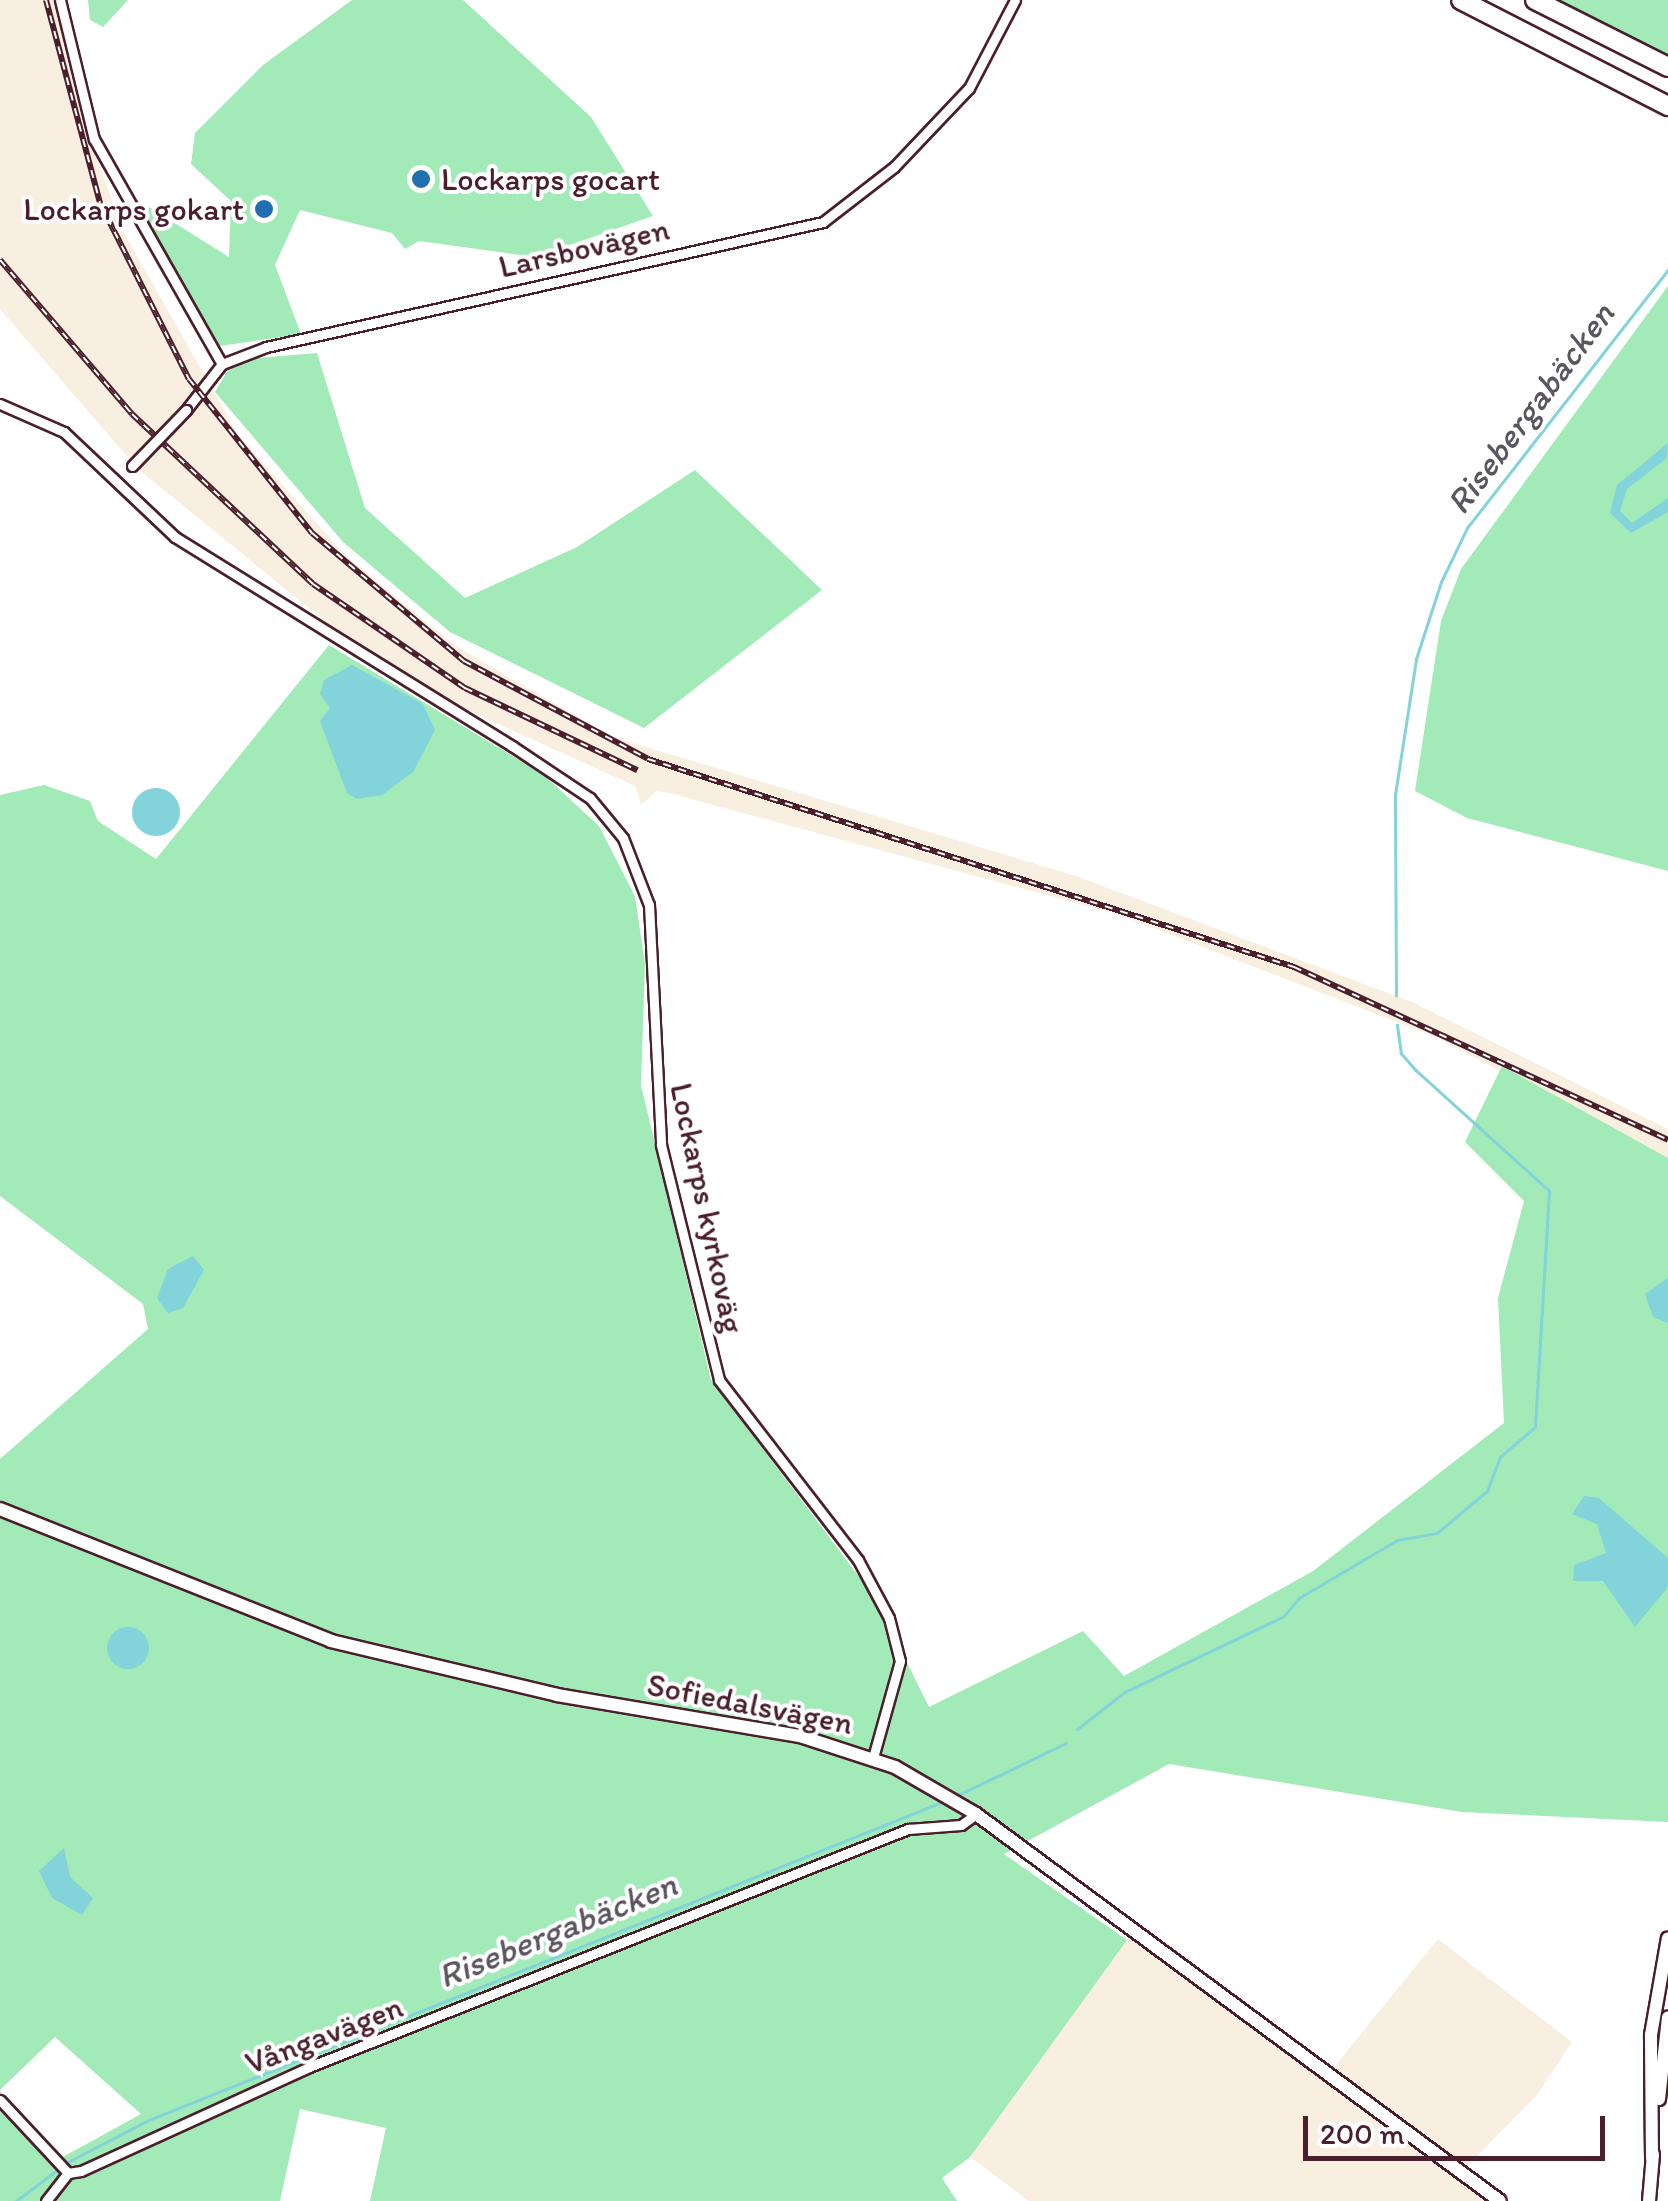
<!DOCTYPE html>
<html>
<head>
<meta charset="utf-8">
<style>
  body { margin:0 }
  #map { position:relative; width:1668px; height:2201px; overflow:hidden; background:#fff; font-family:Itim,sans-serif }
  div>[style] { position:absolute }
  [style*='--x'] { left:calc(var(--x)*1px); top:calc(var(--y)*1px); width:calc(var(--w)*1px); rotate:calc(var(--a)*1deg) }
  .built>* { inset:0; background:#f8efe1 }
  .green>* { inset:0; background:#a2eab7 }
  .water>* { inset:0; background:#82d3da }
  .round { border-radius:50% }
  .stream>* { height:2.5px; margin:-1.25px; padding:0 1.25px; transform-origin:1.25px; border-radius:1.25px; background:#82d3da }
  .roads { filter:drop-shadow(2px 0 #4a1f2b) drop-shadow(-2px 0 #4a1f2b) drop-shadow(0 2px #4a1f2b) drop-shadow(0 -2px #4a1f2b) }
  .street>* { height:9px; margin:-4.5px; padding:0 4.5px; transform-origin:4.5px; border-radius:4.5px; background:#fff }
  .secondary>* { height:12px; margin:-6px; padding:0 6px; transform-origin:6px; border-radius:6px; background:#fff }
  .highway>* { height:18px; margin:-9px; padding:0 9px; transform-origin:9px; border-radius:9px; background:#fff }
  .rail>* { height:6px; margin-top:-3px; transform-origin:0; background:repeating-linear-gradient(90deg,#fff 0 8px,#4a1f2b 0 16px); box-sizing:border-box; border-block:2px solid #4a1f2b }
  .bridges { filter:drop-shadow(2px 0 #4a1f2b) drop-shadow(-2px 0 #4a1f2b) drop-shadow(0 2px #4a1f2b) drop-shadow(0 -2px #4a1f2b) }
  .street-bridge>* { height:9px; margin:-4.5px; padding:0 4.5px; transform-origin:4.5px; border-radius:4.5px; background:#fff }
  .dots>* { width:28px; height:28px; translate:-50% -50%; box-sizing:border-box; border:5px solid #fff; border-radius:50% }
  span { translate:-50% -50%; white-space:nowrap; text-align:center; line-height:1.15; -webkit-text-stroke:8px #fff; paint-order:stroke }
  .poi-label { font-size:32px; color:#4a1f2b }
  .left { translate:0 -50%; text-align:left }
  .right { translate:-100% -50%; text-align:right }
  .street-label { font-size:32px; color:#4a1f2b }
  .water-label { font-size:35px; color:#5b5560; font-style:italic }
  .scale { position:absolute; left:1303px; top:2116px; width:302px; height:45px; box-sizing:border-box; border:5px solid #4a1f2b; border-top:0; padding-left:12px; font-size:30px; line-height:35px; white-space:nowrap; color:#4a1f2b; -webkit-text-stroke:8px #fff; paint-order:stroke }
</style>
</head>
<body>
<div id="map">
  <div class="built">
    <i style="clip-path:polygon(0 0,56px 0,81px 115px,124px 233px,239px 436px,344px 554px,456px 646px,610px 736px,1076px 876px,1412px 1002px,1668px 1129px,1668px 1160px,1438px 1038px,1120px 915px,669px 793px,657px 791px,641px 805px,635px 786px,452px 703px,342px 635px,138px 469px,0 309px)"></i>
    <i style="clip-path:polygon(1139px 1922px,1334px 2067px,1438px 1939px,1572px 2042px,1537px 2095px,1454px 2179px,1487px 2201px,1029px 2201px,970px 2157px)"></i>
  </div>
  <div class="green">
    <i style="clip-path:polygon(88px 0,128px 0,103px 27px,90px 20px)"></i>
    <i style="clip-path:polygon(352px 0,463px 0,591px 117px,653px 216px,535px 257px,419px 241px,405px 249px,392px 233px,300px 210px,275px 265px,301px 334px,220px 346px,142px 213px,149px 207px,229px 257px,231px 201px,191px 164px,195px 133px,263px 65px)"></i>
    <i style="clip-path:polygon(1556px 0,1668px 0,1668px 55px,1643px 44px)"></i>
    <i style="clip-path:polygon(1668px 286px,1668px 871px,1467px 818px,1415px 791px,1441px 621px,1461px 569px)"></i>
    <i style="clip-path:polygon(317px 353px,365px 508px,465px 598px,577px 547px,695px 470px,822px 590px,644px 728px,450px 632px,343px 542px,215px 392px,234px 360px)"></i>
    <i style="clip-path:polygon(329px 645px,544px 775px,599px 826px,635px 896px,645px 964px,641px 1085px,711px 1380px,875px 1598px,929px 1707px,1083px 1631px,1124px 1676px,1313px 1571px,1504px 1423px,1498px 1298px,1524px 1201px,1465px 1142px,1502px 1066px,1668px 1158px,1668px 1822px,1462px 1812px,1169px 1764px,1004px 1854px,1127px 1940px,970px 2157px,942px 2178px,957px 2201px,370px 2201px,386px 2128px,300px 2109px,280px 2201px,0 2201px,0 2091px,61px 2158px,141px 2114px,55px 2037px,0 2090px,0 1459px,148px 1329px,143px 1304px,0 1196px,0 795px,44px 785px,90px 801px,98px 821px,156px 859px)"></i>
  </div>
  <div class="water">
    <i style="clip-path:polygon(1668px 443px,1667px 458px,1627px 489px,1620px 511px,1632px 523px,1668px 498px,1668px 512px,1631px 533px,1610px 513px,1617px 485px)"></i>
    <i style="clip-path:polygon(352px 665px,423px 704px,435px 730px,413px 772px,382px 795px,357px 799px,347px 793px,320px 721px,330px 708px,320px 694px,324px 680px)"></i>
    <i class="round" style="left:132px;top:788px;width:48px;height:48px"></i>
    <i style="clip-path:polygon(193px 1256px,204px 1270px,183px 1308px,168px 1313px,157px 1298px,168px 1269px)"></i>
    <i style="clip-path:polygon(1668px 1278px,1668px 1323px,1653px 1317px,1645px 1294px)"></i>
    <i style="clip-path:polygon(1584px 1496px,1599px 1498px,1668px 1558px,1668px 1587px,1635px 1627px,1603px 1581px,1573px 1581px,1574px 1565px,1606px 1553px,1597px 1524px,1572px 1514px)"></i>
    <i class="round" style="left:107px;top:1627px;width:42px;height:42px"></i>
    <i style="clip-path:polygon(64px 1848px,70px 1877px,93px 1898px,82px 1915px,52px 1898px,39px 1871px)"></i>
  </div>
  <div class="stream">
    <i style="--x:1396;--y:996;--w:201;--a:-90.3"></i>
    <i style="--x:1395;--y:795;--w:138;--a:-81.2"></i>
    <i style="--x:1416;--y:659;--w:81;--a:-72"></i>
    <i style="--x:1441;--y:582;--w:60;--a:-64.3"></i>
    <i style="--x:1467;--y:528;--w:327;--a:-52.1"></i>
    <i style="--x:1077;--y:1729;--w:61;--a:-37.6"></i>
    <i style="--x:1125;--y:1692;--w:176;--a:-25.5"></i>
    <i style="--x:1284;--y:1616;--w:23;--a:-50"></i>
    <i style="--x:1299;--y:1598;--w:114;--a:-30.6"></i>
    <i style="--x:1397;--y:1540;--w:41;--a:-9.9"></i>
    <i style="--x:1437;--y:1533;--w:65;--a:-40"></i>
    <i style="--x:1487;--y:1491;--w:36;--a:-69"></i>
    <i style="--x:1500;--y:1457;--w:46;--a:-40.6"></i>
    <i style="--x:1535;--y:1427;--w:236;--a:-86.6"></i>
    <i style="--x:1549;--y:1191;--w:179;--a:-137.9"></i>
    <i style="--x:1416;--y:1071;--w:23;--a:-131"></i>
    <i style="--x:1401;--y:1054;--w:29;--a:-98"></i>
    <i style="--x:954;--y:1797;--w:124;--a:-25.7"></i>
    <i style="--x:66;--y:2163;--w:93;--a:-27.4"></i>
    <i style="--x:149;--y:2120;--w:854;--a:-21.85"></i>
    <i style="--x:16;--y:2201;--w:51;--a:-37.1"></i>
  </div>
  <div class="roads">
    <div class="street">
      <i style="--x:60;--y:0;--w:143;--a:76.3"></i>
      <i style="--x:94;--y:139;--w:259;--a:60.4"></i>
      <i style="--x:0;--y:404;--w:70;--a:23.6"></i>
      <i style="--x:64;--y:432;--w:153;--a:43.4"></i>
      <i style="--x:175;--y:537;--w:397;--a:31.8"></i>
      <i style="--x:512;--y:746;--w:94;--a:33.7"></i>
      <i style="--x:590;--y:798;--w:52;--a:50.5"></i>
      <i style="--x:623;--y:838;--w:72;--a:68.8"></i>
      <i style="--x:649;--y:905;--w:240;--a:87.1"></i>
      <i style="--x:661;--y:1145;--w:242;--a:76.1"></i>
      <i style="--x:719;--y:1380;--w:227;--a:52.3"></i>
      <i style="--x:858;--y:1560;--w:66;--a:61.9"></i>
      <i style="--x:889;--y:1618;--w:44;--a:75.7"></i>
      <i style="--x:900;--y:1661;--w:101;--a:105.6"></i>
      <i style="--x:186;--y:410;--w:58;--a:-52"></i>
      <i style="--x:222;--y:364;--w:47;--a:-21.1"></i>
      <i style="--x:266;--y:347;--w:571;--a:-12.65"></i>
      <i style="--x:823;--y:222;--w:90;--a:-37.8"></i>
      <i style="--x:894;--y:167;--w:109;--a:-46.5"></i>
      <i style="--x:969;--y:88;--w:99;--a:-62.4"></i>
      <i style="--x:0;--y:2100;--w:100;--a:47"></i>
      <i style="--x:68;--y:2173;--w:13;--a:-9"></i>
      <i style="--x:81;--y:2171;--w:251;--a:-24.5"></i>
      <i style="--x:309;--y:2067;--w:645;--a:-21.67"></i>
      <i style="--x:908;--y:1829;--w:53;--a:-4.3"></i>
      <i style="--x:961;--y:1825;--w:19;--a:-36"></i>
      <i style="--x:46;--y:2201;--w:36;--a:-52"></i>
    </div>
    <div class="secondary">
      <i style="--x:0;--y:1509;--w:356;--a:21.7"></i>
      <i style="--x:331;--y:1641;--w:232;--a:13.4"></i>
      <i style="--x:557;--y:1695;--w:246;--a:9.6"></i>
      <i style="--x:800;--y:1736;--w:100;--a:18.1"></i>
      <i style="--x:895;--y:1767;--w:94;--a:30.1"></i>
      <i style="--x:976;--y:1814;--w:651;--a:36.45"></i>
      <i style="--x:1659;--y:2099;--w:82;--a:-83.7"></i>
      <i style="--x:1652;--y:2158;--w:123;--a:-90.5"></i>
      <i style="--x:1651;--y:2035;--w:98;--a:-80.1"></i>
      <i style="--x:1649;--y:2201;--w:47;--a:-85.1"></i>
    </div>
    <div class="highway">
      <i style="--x:1461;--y:0;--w:233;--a:27.1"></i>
      <i style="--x:1535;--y:0;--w:149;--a:26.7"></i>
    </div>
  </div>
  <div class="rail">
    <i style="--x:46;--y:0;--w:210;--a:75.1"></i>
    <i style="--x:100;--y:203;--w:197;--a:63.2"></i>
    <i style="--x:189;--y:379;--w:197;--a:51.4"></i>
    <i style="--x:312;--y:533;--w:199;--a:40.1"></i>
    <i style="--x:464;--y:661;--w:208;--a:28"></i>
    <i style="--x:648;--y:759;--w:679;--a:17.85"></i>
    <i style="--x:1294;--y:967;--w:412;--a:24.8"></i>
    <i style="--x:0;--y:260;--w:203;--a:49.4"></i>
    <i style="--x:132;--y:414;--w:248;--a:43.2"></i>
    <i style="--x:313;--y:584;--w:184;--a:34.4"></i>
    <i style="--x:465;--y:688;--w:191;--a:25.5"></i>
  </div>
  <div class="bridges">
    <div class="street-bridge">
      <i style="--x:132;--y:466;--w:78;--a:-46"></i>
    </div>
  </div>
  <div class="dots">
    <i style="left:421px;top:179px;background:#1f6fb2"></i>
    <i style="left:264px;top:209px;background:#1f6fb2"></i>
  </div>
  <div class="poi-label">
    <span class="left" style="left:441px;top:179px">Lockarps gocart</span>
    <span class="right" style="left:244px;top:209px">Lockarps gokart</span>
  </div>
  <div class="street-label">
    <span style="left:584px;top:248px;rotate:-13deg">Larsbovägen</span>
    <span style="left:707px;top:1208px;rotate:78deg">Lockarps kyrkoväg</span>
    <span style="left:750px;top:1704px;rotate:11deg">Sofiedalsvägen</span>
    <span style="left:324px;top:2035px;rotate:-21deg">Vångavägen</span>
  </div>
  <div class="water-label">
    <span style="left:1530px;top:408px;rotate:-53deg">Risebergabäcken</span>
    <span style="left:557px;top:1930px;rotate:-22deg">Risebergabäcken</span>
  </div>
  <div class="scale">200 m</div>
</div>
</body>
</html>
